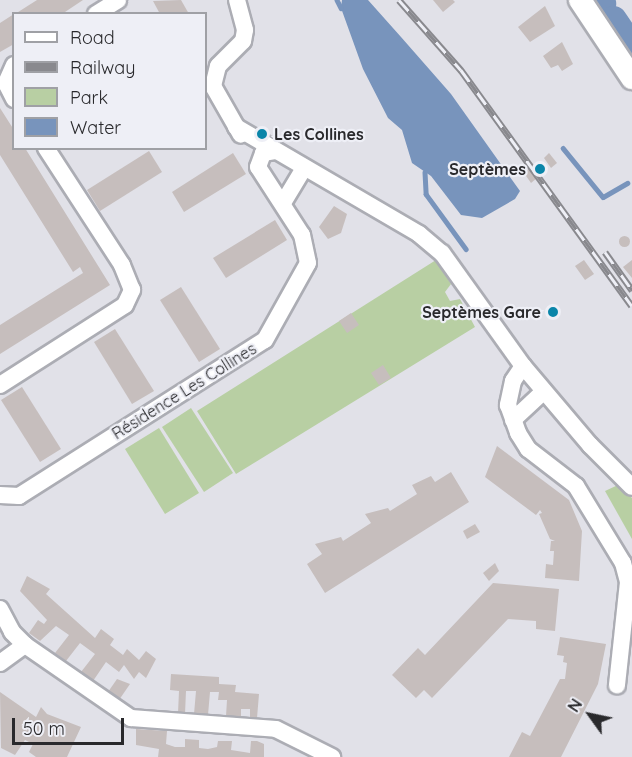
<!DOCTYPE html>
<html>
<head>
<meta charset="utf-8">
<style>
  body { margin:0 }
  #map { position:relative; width:632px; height:757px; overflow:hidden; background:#e1e1e8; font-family:Quicksand,sans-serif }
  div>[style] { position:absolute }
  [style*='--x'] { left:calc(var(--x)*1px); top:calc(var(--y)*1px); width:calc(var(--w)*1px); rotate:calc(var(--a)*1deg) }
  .green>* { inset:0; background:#b8cfa3 }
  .water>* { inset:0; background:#7894bc }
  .stream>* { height:4.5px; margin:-2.25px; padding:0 2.25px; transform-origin:2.25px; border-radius:2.25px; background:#7894bc }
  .river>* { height:27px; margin:-13.5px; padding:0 13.5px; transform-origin:13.5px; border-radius:13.5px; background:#7894bc }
  .building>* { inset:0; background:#c6bebd }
  .round { border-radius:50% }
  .roads { filter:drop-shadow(2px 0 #acadb4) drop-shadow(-2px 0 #acadb4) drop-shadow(0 2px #acadb4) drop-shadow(0 -2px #acadb4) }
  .street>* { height:16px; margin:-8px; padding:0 8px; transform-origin:8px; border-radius:8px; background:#fff }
  .secondary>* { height:22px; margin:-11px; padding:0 11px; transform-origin:11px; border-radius:11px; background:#fff }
  .rail>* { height:7px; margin-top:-3.5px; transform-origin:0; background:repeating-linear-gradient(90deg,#eeeff6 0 14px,#89898e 0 28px); box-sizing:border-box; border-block:2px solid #89898e }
  .dots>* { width:16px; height:16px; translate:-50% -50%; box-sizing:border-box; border:3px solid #eeeff6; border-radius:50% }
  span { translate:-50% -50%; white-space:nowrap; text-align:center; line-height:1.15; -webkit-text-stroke:4.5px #eeeff6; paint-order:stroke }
  .poi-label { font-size:16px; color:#29292c; font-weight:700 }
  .left { translate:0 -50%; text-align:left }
  .right { translate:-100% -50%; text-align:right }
  .street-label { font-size:16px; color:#29292c }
  .legend { position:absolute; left:12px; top:12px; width:195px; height:138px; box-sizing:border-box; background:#eeeff6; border:2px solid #9fa0a5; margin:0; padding:8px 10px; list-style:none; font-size:18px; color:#29292c }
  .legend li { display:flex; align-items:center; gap:12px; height:30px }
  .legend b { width:30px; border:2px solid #9fa0a5 }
  .north { position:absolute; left:560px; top:685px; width:60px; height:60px; -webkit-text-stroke:4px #eeeff6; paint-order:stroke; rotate:303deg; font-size:16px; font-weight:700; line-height:24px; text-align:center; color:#29292c }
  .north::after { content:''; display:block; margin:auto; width:21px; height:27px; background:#29292c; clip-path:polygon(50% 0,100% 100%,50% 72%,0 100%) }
  .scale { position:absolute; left:12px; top:718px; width:112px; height:27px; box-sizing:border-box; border:3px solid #29292c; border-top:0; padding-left:8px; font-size:18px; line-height:21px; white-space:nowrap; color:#29292c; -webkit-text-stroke:4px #eeeff6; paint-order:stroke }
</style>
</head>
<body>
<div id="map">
  <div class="green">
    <i style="clip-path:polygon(436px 260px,451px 284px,445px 292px,450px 301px,460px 299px,475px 327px,236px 474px,197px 411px)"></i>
    <i style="clip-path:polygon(191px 408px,233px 473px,204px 492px,162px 427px)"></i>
    <i style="clip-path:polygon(159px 428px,199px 493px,165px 514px,125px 449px)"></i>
    <i style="clip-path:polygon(618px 485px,632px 498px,632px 539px,605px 491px)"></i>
  </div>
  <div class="water">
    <i style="clip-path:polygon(342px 0,368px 0,401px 37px,451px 94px,520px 191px,515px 199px,482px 218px,461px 215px,431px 176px,412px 163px,402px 130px,388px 118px,363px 69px,341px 8px)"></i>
  </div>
  <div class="stream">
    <i style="--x:337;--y:0;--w:9;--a:63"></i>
    <i style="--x:563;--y:148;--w:63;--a:50.8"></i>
    <i style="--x:603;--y:197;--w:28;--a:-30"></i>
    <i style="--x:425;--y:172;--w:22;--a:87"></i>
    <i style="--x:426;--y:194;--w:68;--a:54"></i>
  </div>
  <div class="river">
    <i style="--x:600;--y:0;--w:4;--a:56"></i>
    <i style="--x:613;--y:19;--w:34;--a:56"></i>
  </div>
  <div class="building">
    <i style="clip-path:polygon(37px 0,83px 0,62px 14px,15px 14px)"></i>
    <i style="clip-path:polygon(181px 0,189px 14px,160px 14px,153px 1px)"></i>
    <i style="clip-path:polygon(433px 0,453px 0,455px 2px,443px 12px)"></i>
    <i style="clip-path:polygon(545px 6px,555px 26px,530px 42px,518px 27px)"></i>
    <i style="clip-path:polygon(14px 14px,14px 44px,0 52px,0 23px)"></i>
    <i style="clip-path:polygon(562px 42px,573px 64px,562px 71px,558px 65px,551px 68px,543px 56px)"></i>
    <i style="clip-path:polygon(0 108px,14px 130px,14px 148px,25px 148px,110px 285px,0 354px,0 325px,83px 273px,80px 267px,73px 272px,0 155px)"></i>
    <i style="clip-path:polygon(149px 151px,162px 172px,100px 211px,87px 190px)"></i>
    <i style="clip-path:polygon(233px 153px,246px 174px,184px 212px,172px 192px)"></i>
    <i style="clip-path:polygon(549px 153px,557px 163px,551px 168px,544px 158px)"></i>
    <i style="clip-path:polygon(530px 168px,537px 178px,531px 183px,524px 173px)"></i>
    <i style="clip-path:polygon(334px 206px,347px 214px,341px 233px,328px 239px,319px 227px)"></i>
    <i style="clip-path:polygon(275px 220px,287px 240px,226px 278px,213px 258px)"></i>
    <i class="round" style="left:618.5px;top:235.5px;width:11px;height:11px"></i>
    <i style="clip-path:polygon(584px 260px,594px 274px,585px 280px,575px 266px)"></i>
    <i style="clip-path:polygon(632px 260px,632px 278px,623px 267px)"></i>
    <i style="clip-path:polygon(181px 287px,220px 349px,199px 362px,160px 300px)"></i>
    <i style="clip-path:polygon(351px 313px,359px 325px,347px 333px,339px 321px)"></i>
    <i style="clip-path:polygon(115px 329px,154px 391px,132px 404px,94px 342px)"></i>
    <i style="clip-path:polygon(383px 365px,391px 378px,379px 385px,371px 373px)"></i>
    <i style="clip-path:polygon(22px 387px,61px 449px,40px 462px,1px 400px)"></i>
    <i style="clip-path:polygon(497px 446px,569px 500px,582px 531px,579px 581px,545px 578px,546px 564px,553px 565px,554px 551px,550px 551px,551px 541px,555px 541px,550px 539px,539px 514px,542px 513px,540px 510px,536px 515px,485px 477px)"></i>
    <i style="clip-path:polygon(451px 472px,469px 502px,325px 593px,307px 564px,322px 554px,315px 544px,341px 537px,343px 541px,371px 523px,365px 514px,388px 508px,390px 511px,417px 494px,412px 485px,431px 476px,435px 482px)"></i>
    <i style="clip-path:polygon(475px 524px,480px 532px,467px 539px,463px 531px)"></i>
    <i style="clip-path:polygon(495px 563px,499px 571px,489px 581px,483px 573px)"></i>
    <i style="clip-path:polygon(27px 576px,50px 589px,46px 594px,95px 638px,101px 629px,114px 639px,110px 645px,123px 655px,127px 649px,139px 660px,146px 651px,156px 659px,146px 678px,139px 672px,134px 679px,124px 665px,119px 672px,106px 662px,93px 681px,81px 672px,95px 654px,80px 643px,66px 661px,55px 653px,69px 635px,56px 626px,40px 641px,29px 633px,38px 620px,44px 624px,47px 620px,20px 591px)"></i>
    <i style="clip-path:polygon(493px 583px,559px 589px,555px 631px,536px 629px,536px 621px,508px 619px,432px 698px,424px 690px,416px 698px,392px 675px,418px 648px,425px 655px)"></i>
    <i style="clip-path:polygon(560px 637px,606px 644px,598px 684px,561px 757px,509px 757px,522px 732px,530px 736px,560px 679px,565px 679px,567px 663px,563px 662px,564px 656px,557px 655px)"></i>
    <i style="clip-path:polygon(171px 674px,219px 677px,219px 684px,236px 685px,235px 692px,259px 694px,257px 718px,250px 717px,250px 709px,241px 709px,241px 717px,226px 716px,227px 700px,218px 700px,219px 692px,210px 692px,208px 715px,194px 714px,196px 691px,186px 691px,185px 714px,178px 713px,179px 691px,170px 690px)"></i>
    <i style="clip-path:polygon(117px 679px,130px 684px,119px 700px,108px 692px)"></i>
    <i style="clip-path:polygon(0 692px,36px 717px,41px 707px,47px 714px,81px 727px,67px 757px,36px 757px,29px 752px,33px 744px,25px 740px,15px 755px,1px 748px)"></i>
    <i style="clip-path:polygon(136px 729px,167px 731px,166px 744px,175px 747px,185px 747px,185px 739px,199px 740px,199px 748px,208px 749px,217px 747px,218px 741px,232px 741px,231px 750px,250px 753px,251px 741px,257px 741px,264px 744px,264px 757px,158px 757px,159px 749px,136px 745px)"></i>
  </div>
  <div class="roads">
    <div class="street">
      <i style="--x:237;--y:0;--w:31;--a:75"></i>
      <i style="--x:245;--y:30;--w:11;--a:100"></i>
      <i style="--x:243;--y:41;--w:35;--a:135"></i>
      <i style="--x:218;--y:66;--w:21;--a:104"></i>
      <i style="--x:213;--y:86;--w:56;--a:60.3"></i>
      <i style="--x:96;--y:14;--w:26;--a:-32"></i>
      <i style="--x:14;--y:65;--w:20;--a:114"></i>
      <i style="--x:6;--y:83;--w:18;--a:63"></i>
      <i style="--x:236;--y:127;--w:212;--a:30.3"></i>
      <i style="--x:419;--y:234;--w:30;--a:40"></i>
      <i style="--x:442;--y:253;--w:139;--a:54.4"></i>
      <i style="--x:523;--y:366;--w:104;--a:49.7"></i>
      <i style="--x:590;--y:445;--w:59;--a:45"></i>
      <i style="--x:283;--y:203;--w:41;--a:-59"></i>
      <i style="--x:523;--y:366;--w:18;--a:124"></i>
      <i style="--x:513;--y:381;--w:25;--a:102"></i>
      <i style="--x:508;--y:405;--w:30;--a:70"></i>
      <i style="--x:518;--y:433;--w:19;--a:58"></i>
      <i style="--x:528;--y:449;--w:61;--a:37.6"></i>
      <i style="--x:576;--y:486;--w:90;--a:58.6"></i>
      <i style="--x:623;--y:563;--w:20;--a:75"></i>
      <i style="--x:628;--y:582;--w:104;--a:96.1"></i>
      <i style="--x:0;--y:385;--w:148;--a:-32.6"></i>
      <i style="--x:125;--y:305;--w:17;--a:-65"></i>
      <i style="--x:132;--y:290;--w:27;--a:-112"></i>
      <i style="--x:122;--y:265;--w:140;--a:-123"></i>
      <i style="--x:513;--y:420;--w:42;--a:-43.1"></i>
      <i style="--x:0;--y:495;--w:19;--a:3"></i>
      <i style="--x:19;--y:496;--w:291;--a:-32.4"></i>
      <i style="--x:265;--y:340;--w:88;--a:-60.8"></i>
      <i style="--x:308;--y:263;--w:29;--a:-102"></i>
      <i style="--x:302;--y:235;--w:81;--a:-122.9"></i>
      <i style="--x:258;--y:167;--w:15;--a:-70"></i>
      <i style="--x:263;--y:153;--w:12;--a:-9"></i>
      <i style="--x:0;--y:609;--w:26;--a:62"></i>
      <i style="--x:12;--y:632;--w:18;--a:45"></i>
      <i style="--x:25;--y:645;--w:129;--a:34.6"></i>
      <i style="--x:131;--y:718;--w:145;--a:4.3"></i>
      <i style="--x:276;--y:729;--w:63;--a:26.6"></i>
      <i style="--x:0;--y:663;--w:31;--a:-36"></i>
    </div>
    <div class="secondary">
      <i style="--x:580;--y:0;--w:94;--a:56.3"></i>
    </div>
  </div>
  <div class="rail">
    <i style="--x:399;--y:0;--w:94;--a:48.5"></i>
    <i style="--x:461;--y:70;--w:291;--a:54.1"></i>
    <i style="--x:605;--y:252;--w:47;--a:54.6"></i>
  </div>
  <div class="dots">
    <i style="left:262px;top:134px;background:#0a85a9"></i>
    <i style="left:540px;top:169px;background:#0a85a9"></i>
    <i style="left:553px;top:312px;background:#0a85a9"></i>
  </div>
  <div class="poi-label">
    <span class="left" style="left:274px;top:134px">Les Collines</span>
    <span class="right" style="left:526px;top:169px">Septèmes</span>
    <span class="right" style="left:541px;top:312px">Septèmes Gare</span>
  </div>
  <div class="street-label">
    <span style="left:184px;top:391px;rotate:-32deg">Résidence Les Collines</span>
  </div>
  <ul class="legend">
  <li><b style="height:8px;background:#fff"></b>Road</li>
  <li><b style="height:8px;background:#89898e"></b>Railway</li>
  <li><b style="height:16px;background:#b8cfa3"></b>Park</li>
  <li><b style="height:16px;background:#7894bc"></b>Water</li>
  </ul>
  <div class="north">N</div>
  <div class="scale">50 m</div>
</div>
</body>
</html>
